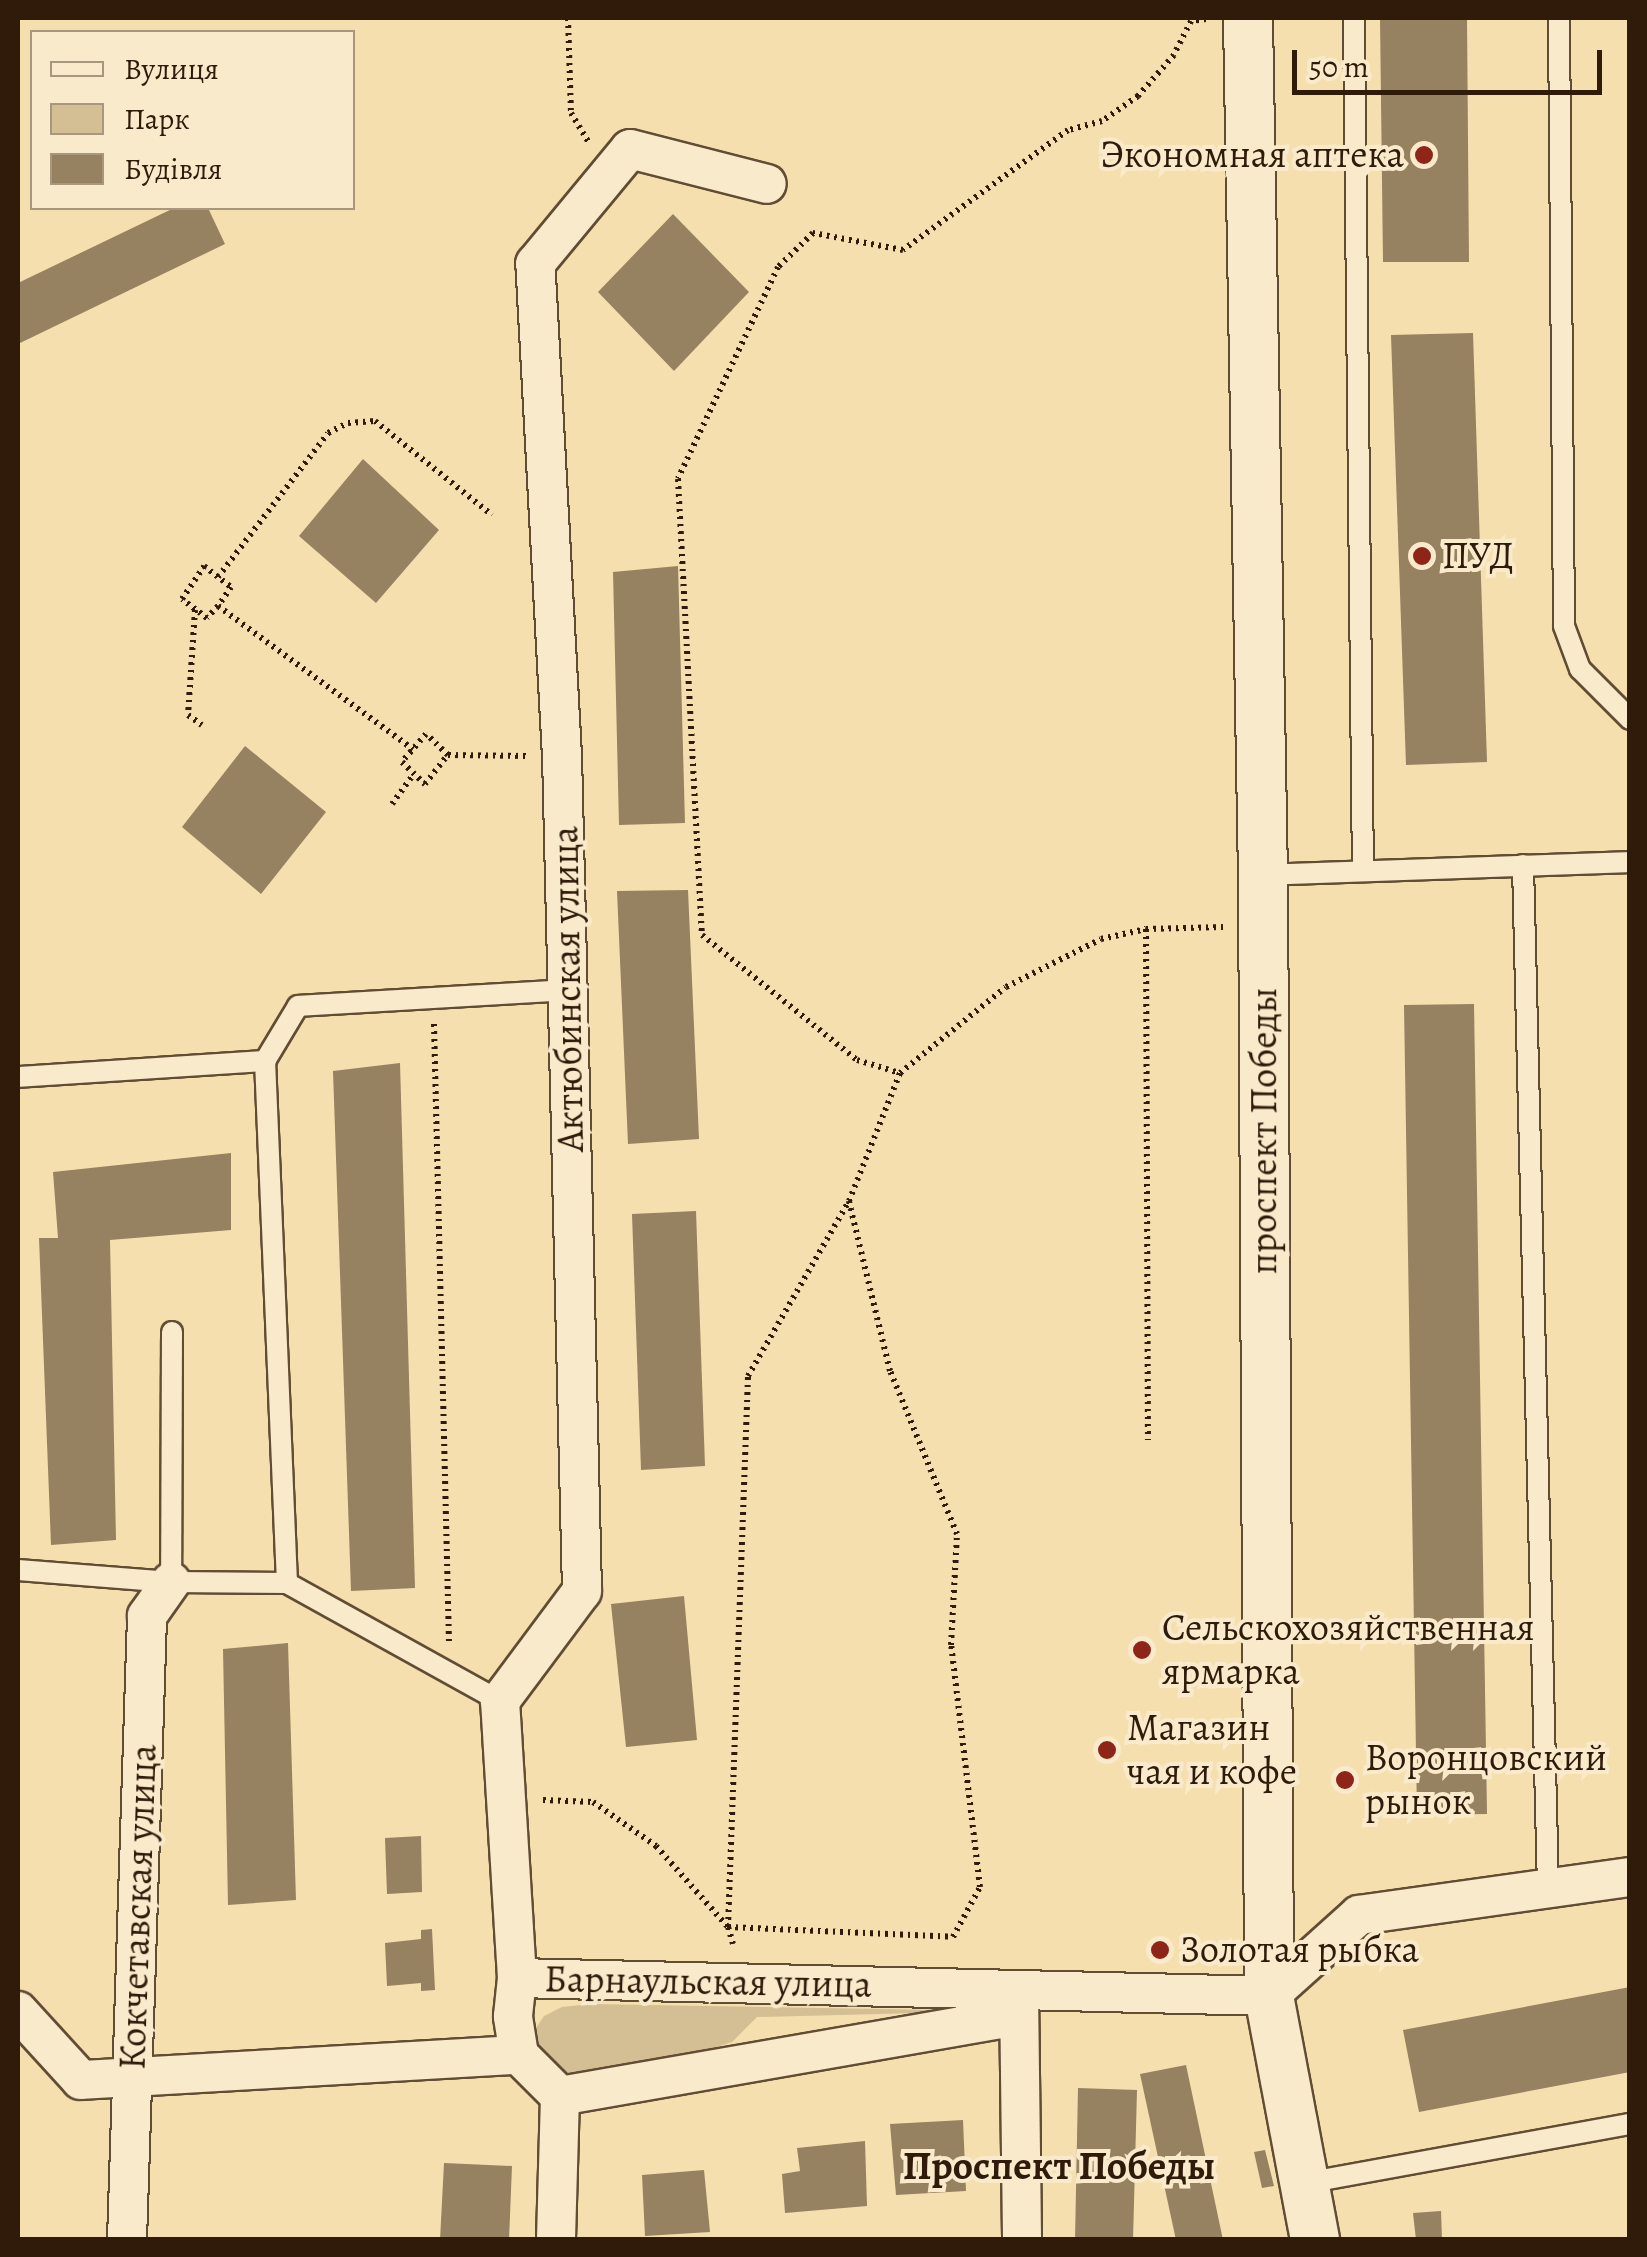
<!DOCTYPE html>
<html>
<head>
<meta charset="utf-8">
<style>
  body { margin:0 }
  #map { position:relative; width:1647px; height:2257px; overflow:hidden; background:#f5dfaf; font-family:Alegreya,serif }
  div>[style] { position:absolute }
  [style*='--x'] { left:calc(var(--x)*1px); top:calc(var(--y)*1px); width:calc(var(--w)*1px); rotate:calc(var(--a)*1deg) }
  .green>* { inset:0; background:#d4be93 }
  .building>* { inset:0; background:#968160 }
  .path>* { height:6px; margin-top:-3px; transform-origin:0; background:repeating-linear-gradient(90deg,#301b0b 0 2.5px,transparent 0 7.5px) }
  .roads { filter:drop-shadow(2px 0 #614c34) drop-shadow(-2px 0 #614c34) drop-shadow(0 2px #614c34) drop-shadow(0 -2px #614c34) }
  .service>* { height:20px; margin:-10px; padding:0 10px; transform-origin:10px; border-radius:10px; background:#f8eacb }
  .minor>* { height:38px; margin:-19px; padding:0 19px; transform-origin:19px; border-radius:19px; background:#f8eacb }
  .tertiary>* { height:48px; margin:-24px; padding:0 24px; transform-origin:24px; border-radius:24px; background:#f8eacb }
  .dots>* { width:28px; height:28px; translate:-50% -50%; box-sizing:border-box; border:5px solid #f8eacb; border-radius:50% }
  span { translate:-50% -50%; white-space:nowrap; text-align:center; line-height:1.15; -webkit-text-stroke:8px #f8eacb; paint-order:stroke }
  .poi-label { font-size:38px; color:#301b0b }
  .right { translate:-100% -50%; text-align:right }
  .left { translate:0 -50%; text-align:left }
  .street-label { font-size:38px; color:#301b0b }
  .neighbourhood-label { font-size:40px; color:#301b0b; font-weight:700 }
  .frame { position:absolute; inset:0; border:20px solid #301b0b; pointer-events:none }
  .legend { position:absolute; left:30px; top:30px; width:325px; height:180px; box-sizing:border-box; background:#f8eacb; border:2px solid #a8977e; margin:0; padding:12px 18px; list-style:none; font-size:30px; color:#301b0b }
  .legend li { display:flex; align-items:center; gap:20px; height:50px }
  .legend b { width:50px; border:2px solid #a8977e }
  .scale { position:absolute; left:1292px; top:50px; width:310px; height:45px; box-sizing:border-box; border:5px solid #301b0b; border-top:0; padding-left:12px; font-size:30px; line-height:35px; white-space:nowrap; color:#301b0b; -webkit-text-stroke:8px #f8eacb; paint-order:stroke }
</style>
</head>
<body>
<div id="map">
  <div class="green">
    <i style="clip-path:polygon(590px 2004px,997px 2011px,757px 2017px,732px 2042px,629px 2075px,558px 2081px,537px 2053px,534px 2031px,544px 2016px,562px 2007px)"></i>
  </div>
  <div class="building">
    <i style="clip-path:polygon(1380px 18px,1467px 18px,1469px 262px,1383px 262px)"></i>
    <i style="clip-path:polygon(174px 208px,208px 208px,225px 244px,18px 344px,18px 283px)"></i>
    <i style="clip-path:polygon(673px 214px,749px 292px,674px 371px,598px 292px)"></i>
    <i style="clip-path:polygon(1473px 333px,1487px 762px,1406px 765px,1391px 335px)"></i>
    <i style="clip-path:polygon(363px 459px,439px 530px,376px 603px,299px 536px)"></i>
    <i style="clip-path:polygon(678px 566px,685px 823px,619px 825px,613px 572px)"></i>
    <i style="clip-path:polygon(245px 746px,326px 812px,261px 894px,182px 827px)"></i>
    <i style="clip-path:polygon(688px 890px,699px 1139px,628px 1144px,617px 891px)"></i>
    <i style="clip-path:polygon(1474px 1004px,1487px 1814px,1417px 1815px,1404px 1005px)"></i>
    <i style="clip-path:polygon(400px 1063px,415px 1588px,351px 1591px,333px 1071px)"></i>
    <i style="clip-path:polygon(231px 1153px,231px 1230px,110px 1240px,116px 1540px,51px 1545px,39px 1238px,58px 1238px,53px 1172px)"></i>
    <i style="clip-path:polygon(696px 1211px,705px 1466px,641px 1470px,632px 1214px)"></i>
    <i style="clip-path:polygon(684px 1596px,697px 1740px,626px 1747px,611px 1604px)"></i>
    <i style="clip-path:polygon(288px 1643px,296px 1900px,228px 1905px,223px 1649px)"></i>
    <i style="clip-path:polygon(421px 1836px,422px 1892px,387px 1894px,385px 1838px)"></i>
    <i style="clip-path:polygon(432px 1929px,435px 1990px,421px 1991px,421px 1983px,387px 1986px,385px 1943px,421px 1939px,421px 1930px)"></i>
    <i style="clip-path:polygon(1630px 1987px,1630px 2072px,1419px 2112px,1403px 2030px)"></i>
    <i style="clip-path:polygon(1186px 2065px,1223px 2240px,1176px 2240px,1140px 2074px)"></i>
    <i style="clip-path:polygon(1078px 2088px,1137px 2090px,1133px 2240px,1075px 2240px)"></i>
    <i style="clip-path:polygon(963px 2120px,966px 2191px,896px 2195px,890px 2124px)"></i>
    <i style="clip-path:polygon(865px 2141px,867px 2206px,785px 2213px,782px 2174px,800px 2171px,797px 2148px)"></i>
    <i style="clip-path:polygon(1265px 2150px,1274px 2186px,1262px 2188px,1254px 2152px)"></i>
    <i style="clip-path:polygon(444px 2163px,512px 2166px,509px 2240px,440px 2240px)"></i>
    <i style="clip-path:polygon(704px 2170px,710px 2232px,645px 2236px,642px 2175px)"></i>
    <i style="clip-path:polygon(1441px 2211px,1442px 2240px,1416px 2240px,1413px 2213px)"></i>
  </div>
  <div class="path">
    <i style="--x:568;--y:18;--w:95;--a:88.2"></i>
    <i style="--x:571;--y:113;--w:33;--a:59"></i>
    <i style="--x:1206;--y:19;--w:15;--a:172"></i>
    <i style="--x:1191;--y:21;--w:38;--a:117"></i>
    <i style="--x:1174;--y:55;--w:55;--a:131.3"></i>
    <i style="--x:1138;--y:96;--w:44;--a:145.2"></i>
    <i style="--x:1102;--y:121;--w:35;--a:165"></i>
    <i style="--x:1068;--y:130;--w:204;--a:144"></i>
    <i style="--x:903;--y:250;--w:92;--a:-169.3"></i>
    <i style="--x:813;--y:233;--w:49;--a:135.8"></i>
    <i style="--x:778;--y:267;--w:234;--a:115.3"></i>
    <i style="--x:678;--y:479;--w:457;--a:87"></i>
    <i style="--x:702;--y:935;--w:199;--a:38.9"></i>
    <i style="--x:857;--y:1060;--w:45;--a:16.8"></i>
    <i style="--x:900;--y:1073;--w:136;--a:-39.1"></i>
    <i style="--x:1006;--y:987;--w:106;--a:-26.8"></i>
    <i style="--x:1101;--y:939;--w:46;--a:-12.5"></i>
    <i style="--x:1146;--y:929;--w:77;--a:-1.5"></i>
    <i style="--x:218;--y:577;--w:181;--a:-52.6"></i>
    <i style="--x:328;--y:433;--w:22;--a:-27"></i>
    <i style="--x:348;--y:423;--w:27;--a:-4"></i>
    <i style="--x:375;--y:421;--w:150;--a:38.8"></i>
    <i style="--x:218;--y:606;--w:16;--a:133"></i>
    <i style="--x:207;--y:618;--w:31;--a:-143"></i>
    <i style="--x:182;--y:599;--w:40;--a:-56"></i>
    <i style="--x:204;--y:566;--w:34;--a:38"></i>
    <i style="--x:231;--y:587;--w:23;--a:124"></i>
    <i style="--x:218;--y:606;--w:242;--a:36.3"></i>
    <i style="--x:195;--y:610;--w:105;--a:93.8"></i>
    <i style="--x:188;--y:715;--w:17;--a:36"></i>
    <i style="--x:448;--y:755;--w:30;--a:-136"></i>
    <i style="--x:426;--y:734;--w:37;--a:131"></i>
    <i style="--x:402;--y:762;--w:32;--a:44"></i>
    <i style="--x:425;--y:784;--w:37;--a:-52"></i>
    <i style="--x:448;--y:755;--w:78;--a:0.7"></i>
    <i style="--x:392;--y:804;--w:37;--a:-54"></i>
    <i style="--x:1146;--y:929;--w:511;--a:89.78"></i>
    <i style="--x:434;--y:1024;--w:618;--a:88.61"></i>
    <i style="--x:543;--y:1800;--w:50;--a:2.3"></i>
    <i style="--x:593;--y:1802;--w:77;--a:34.9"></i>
    <i style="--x:656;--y:1846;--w:108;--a:48.4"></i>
    <i style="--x:728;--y:1927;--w:225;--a:2.5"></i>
    <i style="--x:953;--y:1937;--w:57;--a:-61.6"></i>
    <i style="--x:980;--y:1887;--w:244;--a:-96.8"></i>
    <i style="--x:951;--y:1645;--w:111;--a:-86.9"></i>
    <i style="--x:957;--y:1534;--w:176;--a:-112.3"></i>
    <i style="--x:890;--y:1371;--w:175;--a:-103.6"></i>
    <i style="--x:733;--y:1944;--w:18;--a:-106"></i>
    <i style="--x:728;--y:1927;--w:551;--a:-87.92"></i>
    <i style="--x:748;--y:1376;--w:202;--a:-60"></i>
    <i style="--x:849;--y:1201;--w:138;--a:-68.3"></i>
  </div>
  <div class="roads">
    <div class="service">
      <i style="--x:1354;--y:18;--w:853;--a:89.4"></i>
      <i style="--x:1559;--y:18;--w:608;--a:89.53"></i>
      <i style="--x:1564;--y:626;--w:46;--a:69.6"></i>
      <i style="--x:1580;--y:669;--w:71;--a:45"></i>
      <i style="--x:1523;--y:865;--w:1023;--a:88.6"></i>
      <i style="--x:1263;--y:875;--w:367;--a:-2"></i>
      <i style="--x:18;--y:1077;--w:248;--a:-3.7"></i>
      <i style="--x:172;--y:1332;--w:250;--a:90.2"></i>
      <i style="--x:171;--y:1582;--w:116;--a:0.5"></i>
      <i style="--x:287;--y:1583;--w:244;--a:29"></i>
      <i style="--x:18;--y:1570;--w:153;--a:4.5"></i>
      <i style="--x:287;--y:1583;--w:522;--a:-92.41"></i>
      <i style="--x:265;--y:1061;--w:64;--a:-59"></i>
      <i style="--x:298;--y:1006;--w:270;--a:-3.4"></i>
      <i style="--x:1305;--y:2183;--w:330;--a:-10.3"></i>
    </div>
    <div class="minor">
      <i style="--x:517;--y:1978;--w:278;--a:-93.5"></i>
      <i style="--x:500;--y:1701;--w:137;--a:-53.3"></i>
      <i style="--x:582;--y:1591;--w:835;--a:-91.37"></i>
      <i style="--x:562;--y:756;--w:493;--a:-93.1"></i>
      <i style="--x:535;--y:264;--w:149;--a:-50.4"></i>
      <i style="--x:630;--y:149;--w:141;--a:14.3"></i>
      <i style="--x:1019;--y:1991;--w:249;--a:89.3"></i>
      <i style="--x:18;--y:2011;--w:93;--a:47.6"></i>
      <i style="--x:81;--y:2080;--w:439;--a:-3.3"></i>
      <i style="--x:519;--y:2055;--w:39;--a:-99"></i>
      <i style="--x:513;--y:2016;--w:38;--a:-84"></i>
      <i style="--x:517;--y:1978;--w:752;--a:1.37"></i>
      <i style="--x:1269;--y:1996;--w:121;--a:-42"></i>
      <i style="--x:1359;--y:1915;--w:274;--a:-8"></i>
      <i style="--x:519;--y:2055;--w:58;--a:45"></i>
      <i style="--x:560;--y:2096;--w:144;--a:91.6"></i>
      <i style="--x:560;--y:2096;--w:447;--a:-9.9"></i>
      <i style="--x:1000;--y:2019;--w:34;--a:-56"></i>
      <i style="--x:127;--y:2240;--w:624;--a:-88.16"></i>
      <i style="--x:147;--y:1616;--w:42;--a:-54.8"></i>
    </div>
    <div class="tertiary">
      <i style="--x:1248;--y:18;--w:857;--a:89"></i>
      <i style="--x:1263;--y:875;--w:1121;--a:89.69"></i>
      <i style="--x:1269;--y:1996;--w:248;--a:79.3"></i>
    </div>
  </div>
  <div class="dots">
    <i style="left:1424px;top:155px;background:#8f2418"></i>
    <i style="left:1422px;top:556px;background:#8f2418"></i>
    <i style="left:1142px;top:1650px;background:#8f2418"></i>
    <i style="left:1107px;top:1750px;background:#8f2418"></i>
    <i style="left:1345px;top:1780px;background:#8f2418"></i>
    <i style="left:1160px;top:1950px;background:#8f2418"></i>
  </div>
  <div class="poi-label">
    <span class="right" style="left:1404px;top:155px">Экономная аптека</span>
    <span class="left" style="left:1442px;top:556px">ПУД</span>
    <span class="left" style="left:1162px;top:1650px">Сельскохозяйственная<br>ярмарка</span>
    <span class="left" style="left:1127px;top:1750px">Магазин<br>чая и кофе</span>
    <span class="left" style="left:1365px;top:1780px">Воронцовский<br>рынок</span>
    <span class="left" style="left:1180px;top:1950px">Золотая рыбка</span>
  </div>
  <div class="street-label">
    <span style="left:568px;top:989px;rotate:-91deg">Актюбинская улица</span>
    <span style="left:1264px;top:1131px;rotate:-90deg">проспект Победы</span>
    <span style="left:138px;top:1907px;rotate:-88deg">Кокчетавская улица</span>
    <span style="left:708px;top:1982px;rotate:1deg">Барнаульская улица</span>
  </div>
  <div class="neighbourhood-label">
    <span style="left:1059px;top:2166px">Проспект Победы</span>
  </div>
  <div class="frame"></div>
  <ul class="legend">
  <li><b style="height:12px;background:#f8eacb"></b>Вулиця</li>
  <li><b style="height:28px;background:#d4be93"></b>Парк</li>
  <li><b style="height:28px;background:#968160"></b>Будівля</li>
  </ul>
  <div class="scale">50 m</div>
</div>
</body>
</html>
